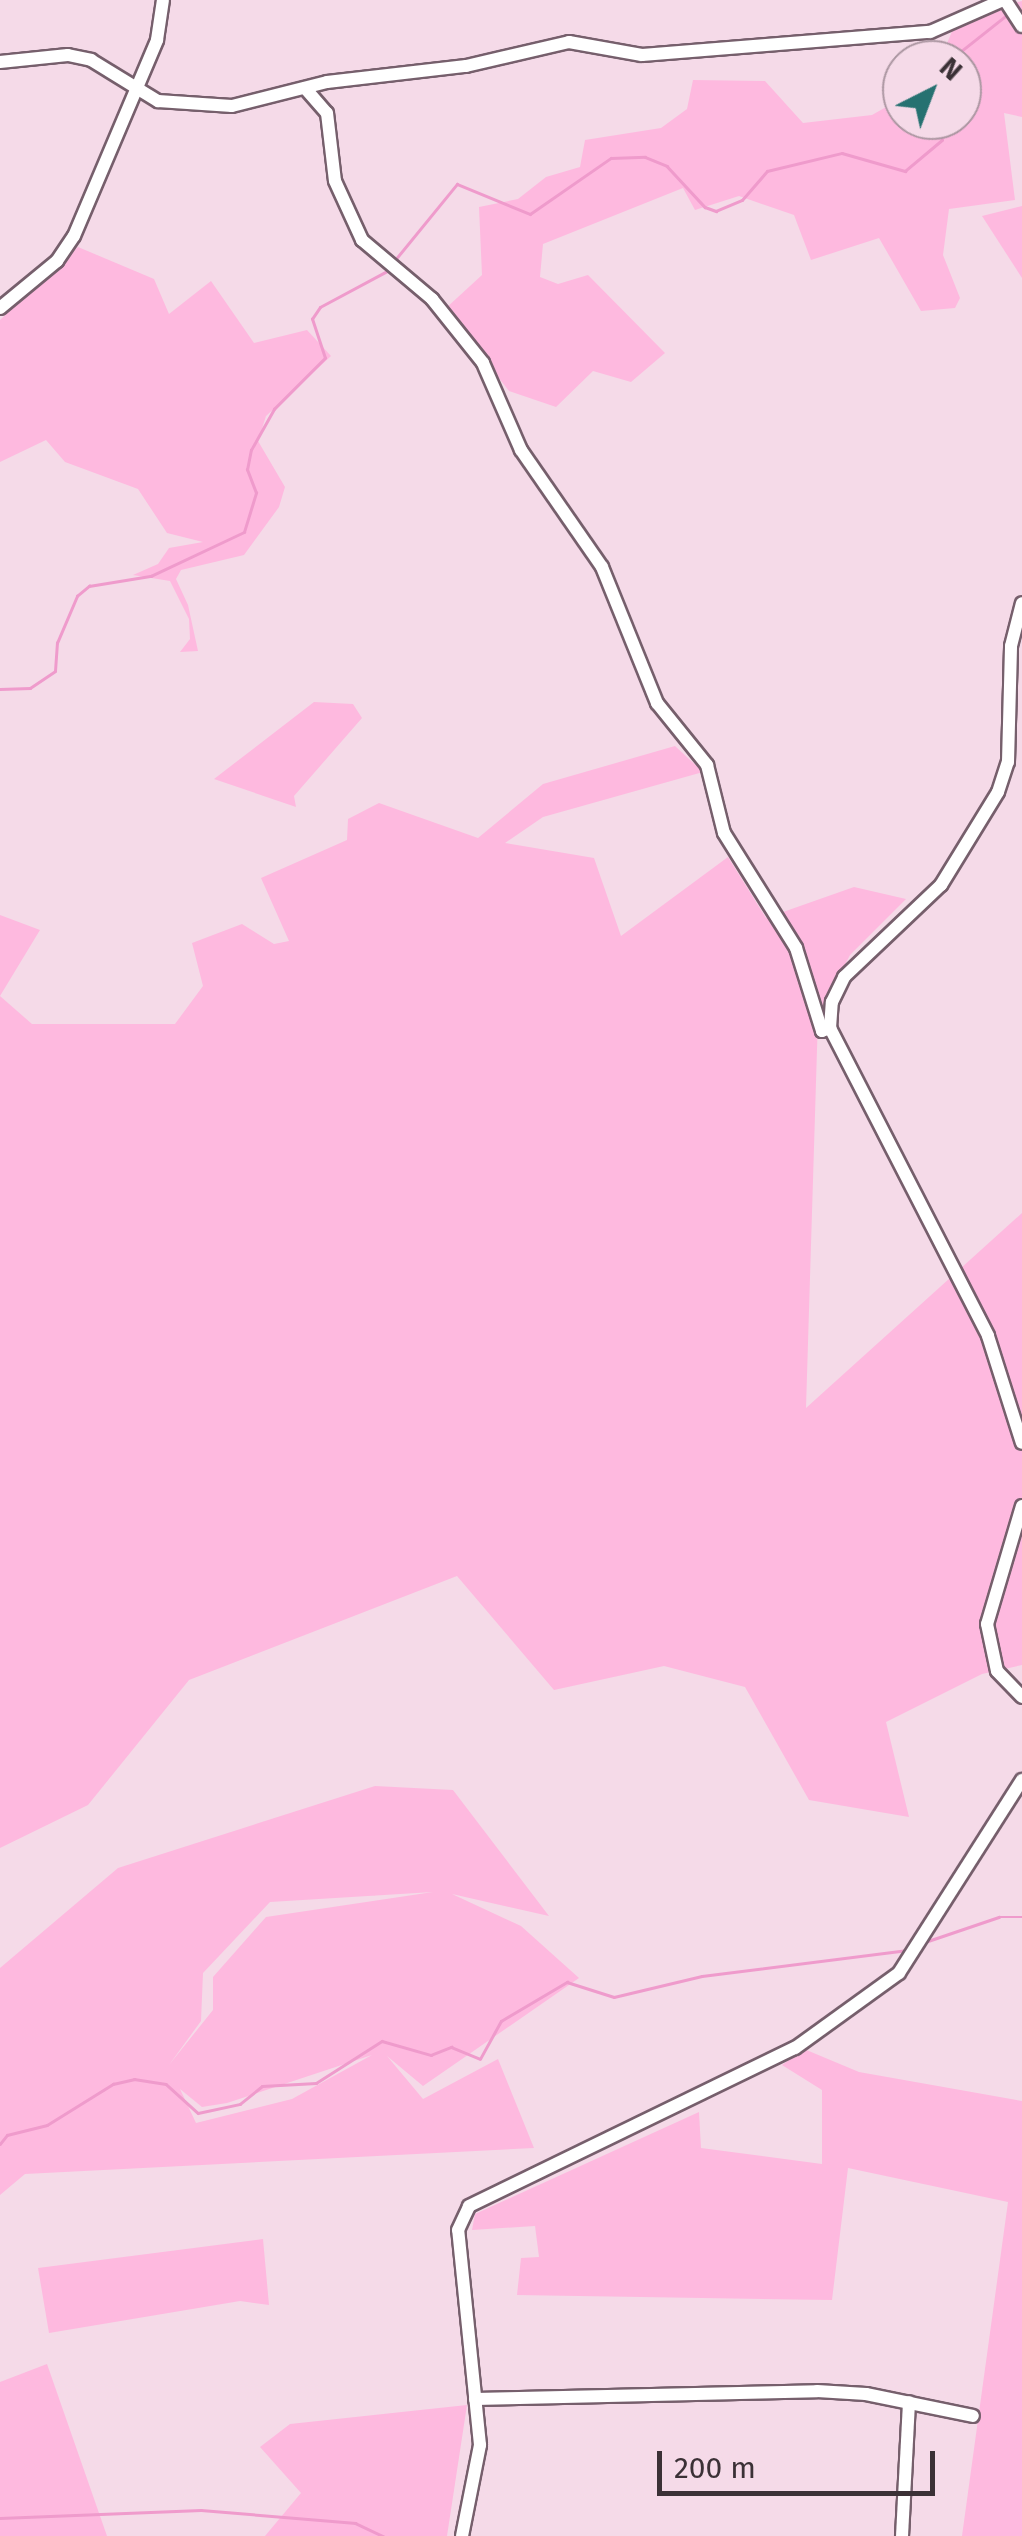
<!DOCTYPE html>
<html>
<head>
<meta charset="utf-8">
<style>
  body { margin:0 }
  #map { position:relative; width:1022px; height:2536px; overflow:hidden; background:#f5dae8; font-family:"Fira Sans",sans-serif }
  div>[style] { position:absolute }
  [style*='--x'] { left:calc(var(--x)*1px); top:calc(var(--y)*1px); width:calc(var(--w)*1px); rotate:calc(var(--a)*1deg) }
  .green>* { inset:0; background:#feb9df }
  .stream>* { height:2.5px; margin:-1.25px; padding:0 1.25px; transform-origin:1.25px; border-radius:1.25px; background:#ef9bcc }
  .roads { filter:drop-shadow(2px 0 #765f6c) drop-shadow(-2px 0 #765f6c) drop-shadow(0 2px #765f6c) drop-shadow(0 -2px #765f6c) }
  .minor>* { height:12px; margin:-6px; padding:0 6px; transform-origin:6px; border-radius:6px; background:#fff }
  span { translate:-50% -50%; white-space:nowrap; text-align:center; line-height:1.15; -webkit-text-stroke:9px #f5dae8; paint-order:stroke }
  .north { position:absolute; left:882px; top:40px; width:100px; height:100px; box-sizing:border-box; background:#f5dae8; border:2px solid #ab96a1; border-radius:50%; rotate:42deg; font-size:28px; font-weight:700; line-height:40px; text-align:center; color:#3b3136 }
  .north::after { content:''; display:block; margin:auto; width:35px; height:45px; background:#267171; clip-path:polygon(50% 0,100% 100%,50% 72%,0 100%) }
  .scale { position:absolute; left:657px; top:2451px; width:278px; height:45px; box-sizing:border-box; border:5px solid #3b3136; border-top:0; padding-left:12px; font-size:30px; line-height:35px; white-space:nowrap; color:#3b3136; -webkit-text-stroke:8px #f5dae8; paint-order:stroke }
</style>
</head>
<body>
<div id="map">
  <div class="green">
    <i style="clip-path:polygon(1022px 1px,1022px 117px,1004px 113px,1015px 200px,949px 209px,943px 255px,960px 298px,955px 308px,921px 311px,879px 238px,811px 260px,794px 215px,739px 196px,695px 210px,683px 188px,543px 244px,540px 277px,558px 284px,588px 275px,665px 353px,631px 382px,593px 371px,556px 407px,509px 391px,445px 309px,482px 275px,479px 207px,518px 199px,546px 177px,580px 167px,585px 140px,661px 128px,687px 109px,693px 80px,765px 81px,803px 123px,872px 115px,902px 98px,902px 120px,962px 120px,962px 60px,940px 60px,953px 29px,970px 15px)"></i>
    <i style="clip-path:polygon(1022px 206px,1022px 278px,982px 216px)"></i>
    <i style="clip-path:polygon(78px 247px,154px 279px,169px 314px,211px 281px,254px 343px,307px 330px,331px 356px,266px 416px,258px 441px,285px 487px,279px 507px,244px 555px,181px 570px,176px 579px,188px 605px,198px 651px,180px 652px,190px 639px,189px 619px,170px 581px,133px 575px,158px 564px,169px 548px,203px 542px,167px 533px,138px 489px,65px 462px,46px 440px,0 462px,0 320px)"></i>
    <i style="clip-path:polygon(314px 702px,353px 704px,362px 718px,294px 796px,296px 807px,214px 779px)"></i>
    <i style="clip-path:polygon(675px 746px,703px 772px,543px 817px,505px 843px,594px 858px,621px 936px,728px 857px,766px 918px,854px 887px,906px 899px,850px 955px,818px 1017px,806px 1408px,1022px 1213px,1022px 1665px,982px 1674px,886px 1722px,909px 1817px,809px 1800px,745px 1687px,664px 1666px,554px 1690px,457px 1576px,189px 1680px,88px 1805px,0 1848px,0 915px,40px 930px,0 996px,32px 1024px,175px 1024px,203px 986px,192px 943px,242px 924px,274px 944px,289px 941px,261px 878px,347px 840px,348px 819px,379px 803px,478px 838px,543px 784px)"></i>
    <i style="clip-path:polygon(evenodd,375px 1786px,453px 1790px,549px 1916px,452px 1894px,521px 1926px,579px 1978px,423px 2086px,387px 2056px,423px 2099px,498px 2059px,534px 2148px,25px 2174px,0 2195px,0 1968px,118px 1868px,375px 1786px,433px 1892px,266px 1917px,213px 1977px,213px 2010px,169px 2065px,201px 2021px,203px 1973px,270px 1902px,433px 1892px,375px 1786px,372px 2055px,292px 2099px,196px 2123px,180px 2089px,202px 2107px,227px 2103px,372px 2055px)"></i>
    <i style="clip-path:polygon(804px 2049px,859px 2072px,1022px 2101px,1022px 2536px,962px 2536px,1008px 2202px,848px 2168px,832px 2300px,517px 2295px,521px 2258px,539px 2257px,535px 2226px,472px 2230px,475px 2214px,699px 2112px,701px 2148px,822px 2164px,822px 2090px,782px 2065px)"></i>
    <i style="clip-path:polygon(263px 2239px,269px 2305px,240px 2301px,49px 2333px,38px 2268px)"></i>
    <i style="clip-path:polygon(47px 2364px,107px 2536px,0 2536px,0 2382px)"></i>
    <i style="clip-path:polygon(467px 2405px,447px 2536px,265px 2536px,301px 2493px,260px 2447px,290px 2424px)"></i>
  </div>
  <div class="stream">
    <i style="--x:950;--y:60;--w:74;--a:-38.4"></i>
    <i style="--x:395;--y:260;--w:98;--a:-50.8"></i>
    <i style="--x:457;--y:184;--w:79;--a:22.3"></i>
    <i style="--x:530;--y:214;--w:98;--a:-34.7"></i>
    <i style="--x:611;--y:158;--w:34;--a:-2"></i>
    <i style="--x:645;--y:157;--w:24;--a:22"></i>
    <i style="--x:667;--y:166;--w:56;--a:47.2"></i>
    <i style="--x:705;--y:207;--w:12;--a:20"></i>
    <i style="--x:716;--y:211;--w:28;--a:-23"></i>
    <i style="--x:742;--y:200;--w:38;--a:-49"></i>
    <i style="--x:767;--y:171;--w:77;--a:-13.5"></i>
    <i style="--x:842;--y:153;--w:66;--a:15.9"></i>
    <i style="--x:905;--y:171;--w:48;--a:-40"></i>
    <i style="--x:942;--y:140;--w:21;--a:-109"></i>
    <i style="--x:0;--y:689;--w:30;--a:-2"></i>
    <i style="--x:30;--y:688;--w:30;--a:-34"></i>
    <i style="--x:55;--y:671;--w:28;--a:-86"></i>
    <i style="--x:57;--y:643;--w:51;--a:-66.9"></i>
    <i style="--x:77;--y:596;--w:16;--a:-40"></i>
    <i style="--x:89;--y:586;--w:63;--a:-9.2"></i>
    <i style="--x:151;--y:576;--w:103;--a:-25.3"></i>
    <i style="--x:244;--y:532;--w:41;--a:-72.9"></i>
    <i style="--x:256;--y:493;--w:25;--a:-111"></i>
    <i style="--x:247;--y:470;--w:20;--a:-79"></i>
    <i style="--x:251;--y:450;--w:47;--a:-60.7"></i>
    <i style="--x:274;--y:409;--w:72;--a:-45"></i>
    <i style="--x:325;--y:358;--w:41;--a:-108.4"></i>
    <i style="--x:312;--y:319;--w:14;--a:-56"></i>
    <i style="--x:320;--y:307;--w:76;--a:-28.2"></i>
    <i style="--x:928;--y:1941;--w:75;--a:-18.7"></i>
    <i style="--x:999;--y:1917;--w:23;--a:0"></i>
    <i style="--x:0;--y:2144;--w:11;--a:-52"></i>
    <i style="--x:7;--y:2135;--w:41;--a:-14"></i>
    <i style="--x:47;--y:2125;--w:78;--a:-31.8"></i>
    <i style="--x:113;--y:2084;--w:22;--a:-13"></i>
    <i style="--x:134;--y:2079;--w:32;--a:9"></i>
    <i style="--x:166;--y:2084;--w:43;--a:42.2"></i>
    <i style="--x:198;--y:2113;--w:43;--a:-12.1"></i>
    <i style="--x:240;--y:2104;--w:28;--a:-39"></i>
    <i style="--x:262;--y:2086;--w:54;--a:-3.2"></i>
    <i style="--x:316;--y:2083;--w:78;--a:-32.5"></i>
    <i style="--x:382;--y:2041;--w:51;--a:15.9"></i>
    <i style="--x:431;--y:2055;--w:22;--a:-22"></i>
    <i style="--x:451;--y:2047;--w:31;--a:22"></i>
    <i style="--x:480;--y:2059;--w:43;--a:-61.1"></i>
    <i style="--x:501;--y:2021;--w:77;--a:-30.6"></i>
    <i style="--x:567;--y:1982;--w:49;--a:17.7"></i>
    <i style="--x:614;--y:1997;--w:90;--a:-13.4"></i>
    <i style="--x:702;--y:1976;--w:207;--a:-7.2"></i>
    <i style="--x:0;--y:2518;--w:201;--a:-2.3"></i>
    <i style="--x:201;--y:2510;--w:155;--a:4.8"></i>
    <i style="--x:355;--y:2523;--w:31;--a:25"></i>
  </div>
  <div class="roads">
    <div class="minor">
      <i style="--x:1005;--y:0;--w:31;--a:57"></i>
      <i style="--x:0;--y:62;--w:68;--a:-5.9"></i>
      <i style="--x:68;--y:55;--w:24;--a:12"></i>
      <i style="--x:91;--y:60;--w:79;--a:31.5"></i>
      <i style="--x:158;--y:101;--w:74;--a:3.9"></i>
      <i style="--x:232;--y:106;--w:98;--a:-14.2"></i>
      <i style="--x:327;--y:82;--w:140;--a:-6.6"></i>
      <i style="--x:466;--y:66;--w:106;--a:-13.1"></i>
      <i style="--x:569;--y:42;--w:74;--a:10.1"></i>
      <i style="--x:642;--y:55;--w:289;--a:-4.6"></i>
      <i style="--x:930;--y:32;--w:80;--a:-23.7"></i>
      <i style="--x:305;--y:88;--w:33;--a:49"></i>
      <i style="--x:327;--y:113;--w:68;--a:83.3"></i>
      <i style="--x:335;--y:181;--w:65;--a:65.4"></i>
      <i style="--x:362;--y:240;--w:92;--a:40.1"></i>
      <i style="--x:432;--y:299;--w:82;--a:51.4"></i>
      <i style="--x:483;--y:363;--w:95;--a:66.4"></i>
      <i style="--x:521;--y:450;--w:142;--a:55.3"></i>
      <i style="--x:602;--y:567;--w:147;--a:68"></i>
      <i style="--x:657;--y:703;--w:80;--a:51.1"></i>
      <i style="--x:707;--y:765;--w:70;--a:76"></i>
      <i style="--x:724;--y:833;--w:136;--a:57.9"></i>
      <i style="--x:796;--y:948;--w:87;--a:72.6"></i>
      <i style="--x:822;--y:1031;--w:9;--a:-21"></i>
      <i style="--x:830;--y:1028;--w:346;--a:62.8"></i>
      <i style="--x:988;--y:1336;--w:112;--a:72.4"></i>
      <i style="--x:0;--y:308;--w:74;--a:-39.5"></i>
      <i style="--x:57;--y:261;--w:30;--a:-56"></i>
      <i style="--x:74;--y:236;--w:213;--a:-67"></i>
      <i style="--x:157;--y:40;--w:40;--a:-81.5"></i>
      <i style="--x:830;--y:1028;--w:26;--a:-86"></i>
      <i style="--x:832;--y:1002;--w:28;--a:-64"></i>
      <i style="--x:844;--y:977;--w:134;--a:-43.5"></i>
      <i style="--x:941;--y:885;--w:109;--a:-58.5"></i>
      <i style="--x:998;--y:792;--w:32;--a:-72"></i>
      <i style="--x:1008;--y:762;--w:116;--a:-88.5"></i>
      <i style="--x:1011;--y:646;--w:44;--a:-75.7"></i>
      <i style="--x:1022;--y:1506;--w:123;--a:106.5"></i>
      <i style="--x:987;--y:1624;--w:48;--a:78"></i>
      <i style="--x:997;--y:1671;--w:36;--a:46"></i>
      <i style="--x:475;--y:2399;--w:342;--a:-1.3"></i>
      <i style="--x:817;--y:2391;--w:49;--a:3.5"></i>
      <i style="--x:866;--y:2394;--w:109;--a:11.6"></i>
      <i style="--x:462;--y:2536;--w:93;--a:-78.8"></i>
      <i style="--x:480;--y:2445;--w:216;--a:-95.8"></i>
      <i style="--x:458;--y:2230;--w:26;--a:-65"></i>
      <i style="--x:469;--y:2206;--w:362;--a:-25.9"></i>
      <i style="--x:795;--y:2048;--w:128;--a:-35.8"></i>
      <i style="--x:899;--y:1973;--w:229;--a:-57.5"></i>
      <i style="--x:902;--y:2536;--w:134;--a:-87"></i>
    </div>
  </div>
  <div class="north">N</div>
  <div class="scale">200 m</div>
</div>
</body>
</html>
